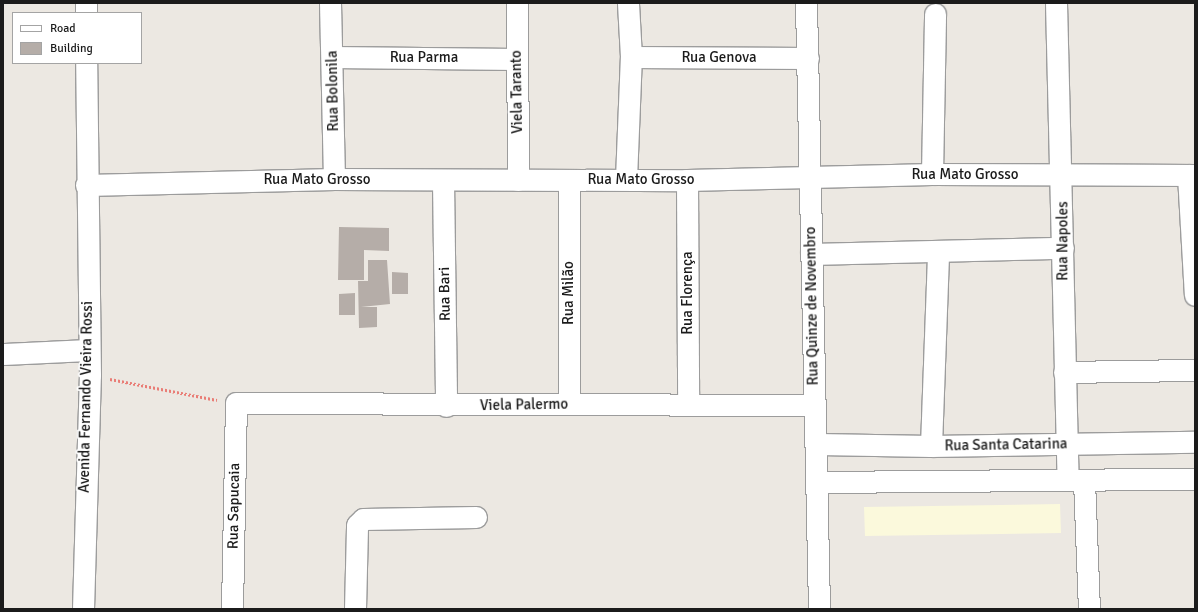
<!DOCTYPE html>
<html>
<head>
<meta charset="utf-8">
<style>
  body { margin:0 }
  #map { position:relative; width:1198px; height:612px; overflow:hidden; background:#ece8e2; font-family:Signika,sans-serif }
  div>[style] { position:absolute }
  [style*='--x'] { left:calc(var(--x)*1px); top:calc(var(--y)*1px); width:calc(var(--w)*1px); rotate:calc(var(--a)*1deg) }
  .education>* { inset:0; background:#fbf9dc }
  .building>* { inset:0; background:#b5ada8 }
  .path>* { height:2.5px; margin-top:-1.25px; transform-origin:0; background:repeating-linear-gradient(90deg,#e97d76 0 2px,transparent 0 4px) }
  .roads { filter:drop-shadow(1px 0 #9c9c9c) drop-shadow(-1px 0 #9c9c9c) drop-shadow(0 1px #9c9c9c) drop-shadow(0 -1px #9c9c9c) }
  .minor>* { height:21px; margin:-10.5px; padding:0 10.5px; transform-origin:10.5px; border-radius:10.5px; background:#fff }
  span { translate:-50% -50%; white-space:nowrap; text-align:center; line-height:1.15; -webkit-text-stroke:3.5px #fff; paint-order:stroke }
  .street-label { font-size:15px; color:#1b1b1b }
  .frame { position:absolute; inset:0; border:4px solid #1b1b1b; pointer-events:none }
  .legend { position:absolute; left:12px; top:12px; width:130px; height:52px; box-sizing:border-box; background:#fff; border:1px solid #a4a4a4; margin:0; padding:5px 7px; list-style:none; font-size:12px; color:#1b1b1b }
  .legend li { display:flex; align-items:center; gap:8px; height:20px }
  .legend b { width:20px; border:1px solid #a4a4a4 }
</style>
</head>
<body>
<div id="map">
  <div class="education">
    <i style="clip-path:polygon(1060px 504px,1061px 533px,865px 536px,864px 507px)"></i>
  </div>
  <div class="building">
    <i style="clip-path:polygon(339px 227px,389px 228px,389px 251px,364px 250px,364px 280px,338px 280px)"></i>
    <i style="clip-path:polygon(368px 260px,387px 260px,390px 304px,361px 307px,377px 307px,377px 327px,359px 328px,358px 281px,368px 281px)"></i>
    <i style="clip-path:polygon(392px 272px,408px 273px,408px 294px,392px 294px)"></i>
    <i style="clip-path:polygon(355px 293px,355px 315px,339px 315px,339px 294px)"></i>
  </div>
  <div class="path">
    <i style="--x:110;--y:379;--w:109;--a:11.1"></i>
  </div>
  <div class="roads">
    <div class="minor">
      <i style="--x:86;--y:3;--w:10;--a:90"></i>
      <i style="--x:330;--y:3;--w:176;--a:88.7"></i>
      <i style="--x:517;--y:3;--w:177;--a:89.7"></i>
      <i style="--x:806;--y:3;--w:606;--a:88.77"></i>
      <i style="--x:1056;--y:3;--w:477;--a:88.6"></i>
      <i style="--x:332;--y:57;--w:184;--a:0.6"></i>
      <i style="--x:631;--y:57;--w:177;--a:0.3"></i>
      <i style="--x:932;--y:174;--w:160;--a:-88.9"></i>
      <i style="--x:1188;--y:175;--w:120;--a:86.7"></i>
      <i style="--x:626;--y:179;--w:122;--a:-87.7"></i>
      <i style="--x:631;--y:57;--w:54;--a:-93.2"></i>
      <i style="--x:687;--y:180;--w:225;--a:89.7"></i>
      <i style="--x:443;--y:181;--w:225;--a:89.2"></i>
      <i style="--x:569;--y:181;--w:223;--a:90"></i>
      <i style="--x:86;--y:185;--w:248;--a:-1.4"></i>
      <i style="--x:334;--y:179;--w:353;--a:0.2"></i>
      <i style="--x:687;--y:180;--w:245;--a:-1.4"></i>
      <i style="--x:932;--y:174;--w:263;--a:0.2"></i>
      <i style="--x:811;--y:254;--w:252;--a:-1.4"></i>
      <i style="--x:3;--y:354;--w:85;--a:-2.7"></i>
      <i style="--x:1064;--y:372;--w:131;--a:-0.9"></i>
      <i style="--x:818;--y:444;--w:113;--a:1"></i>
      <i style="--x:931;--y:446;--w:264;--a:-0.9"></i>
      <i style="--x:931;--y:446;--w:195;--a:-87.9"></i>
      <i style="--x:1084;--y:480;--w:129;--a:87.8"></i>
      <i style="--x:819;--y:482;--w:376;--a:-0.5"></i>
      <i style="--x:83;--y:609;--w:234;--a:-88.3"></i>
      <i style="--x:90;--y:375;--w:312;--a:-90.7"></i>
      <i style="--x:232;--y:609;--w:206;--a:-88.9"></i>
      <i style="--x:236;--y:403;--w:577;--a:0.2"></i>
      <i style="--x:355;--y:609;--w:84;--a:-88.6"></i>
      <i style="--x:357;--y:525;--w:8;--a:-45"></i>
      <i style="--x:363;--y:519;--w:113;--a:-1"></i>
    </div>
  </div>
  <div class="street-label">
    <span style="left:424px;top:58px">Rua Parma</span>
    <span style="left:719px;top:58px">Rua Genova</span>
    <span style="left:333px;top:91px;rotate:-91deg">Rua Bolonila</span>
    <span style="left:517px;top:92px;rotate:-91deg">Viela Taranto</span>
    <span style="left:965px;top:175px">Rua Mato Grosso</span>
    <span style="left:317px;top:180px">Rua Mato Grosso</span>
    <span style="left:641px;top:180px">Rua Mato Grosso</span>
    <span style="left:1063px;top:241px;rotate:-90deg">Rua Napoles</span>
    <span style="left:569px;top:293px;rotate:-90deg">Rua Milão</span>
    <span style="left:688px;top:293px;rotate:-90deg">Rua Florença</span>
    <span style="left:445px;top:294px;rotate:-91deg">Rua Bari</span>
    <span style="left:812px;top:306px;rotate:-91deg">Rua Quinze de Novembro</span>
    <span style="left:86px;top:397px;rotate:-89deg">Avenida Fernando Vieira Rossi</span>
    <span style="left:524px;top:405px;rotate:-1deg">Viela Palermo</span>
    <span style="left:1006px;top:445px;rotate:-1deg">Rua Santa Catarina</span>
    <span style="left:234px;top:506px;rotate:-89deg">Rua Sapucaia</span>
  </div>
  <div class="frame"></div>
  <ul class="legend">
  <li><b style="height:5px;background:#fff"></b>Road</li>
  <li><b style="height:11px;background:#b5ada8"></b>Building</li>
  </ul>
</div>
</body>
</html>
